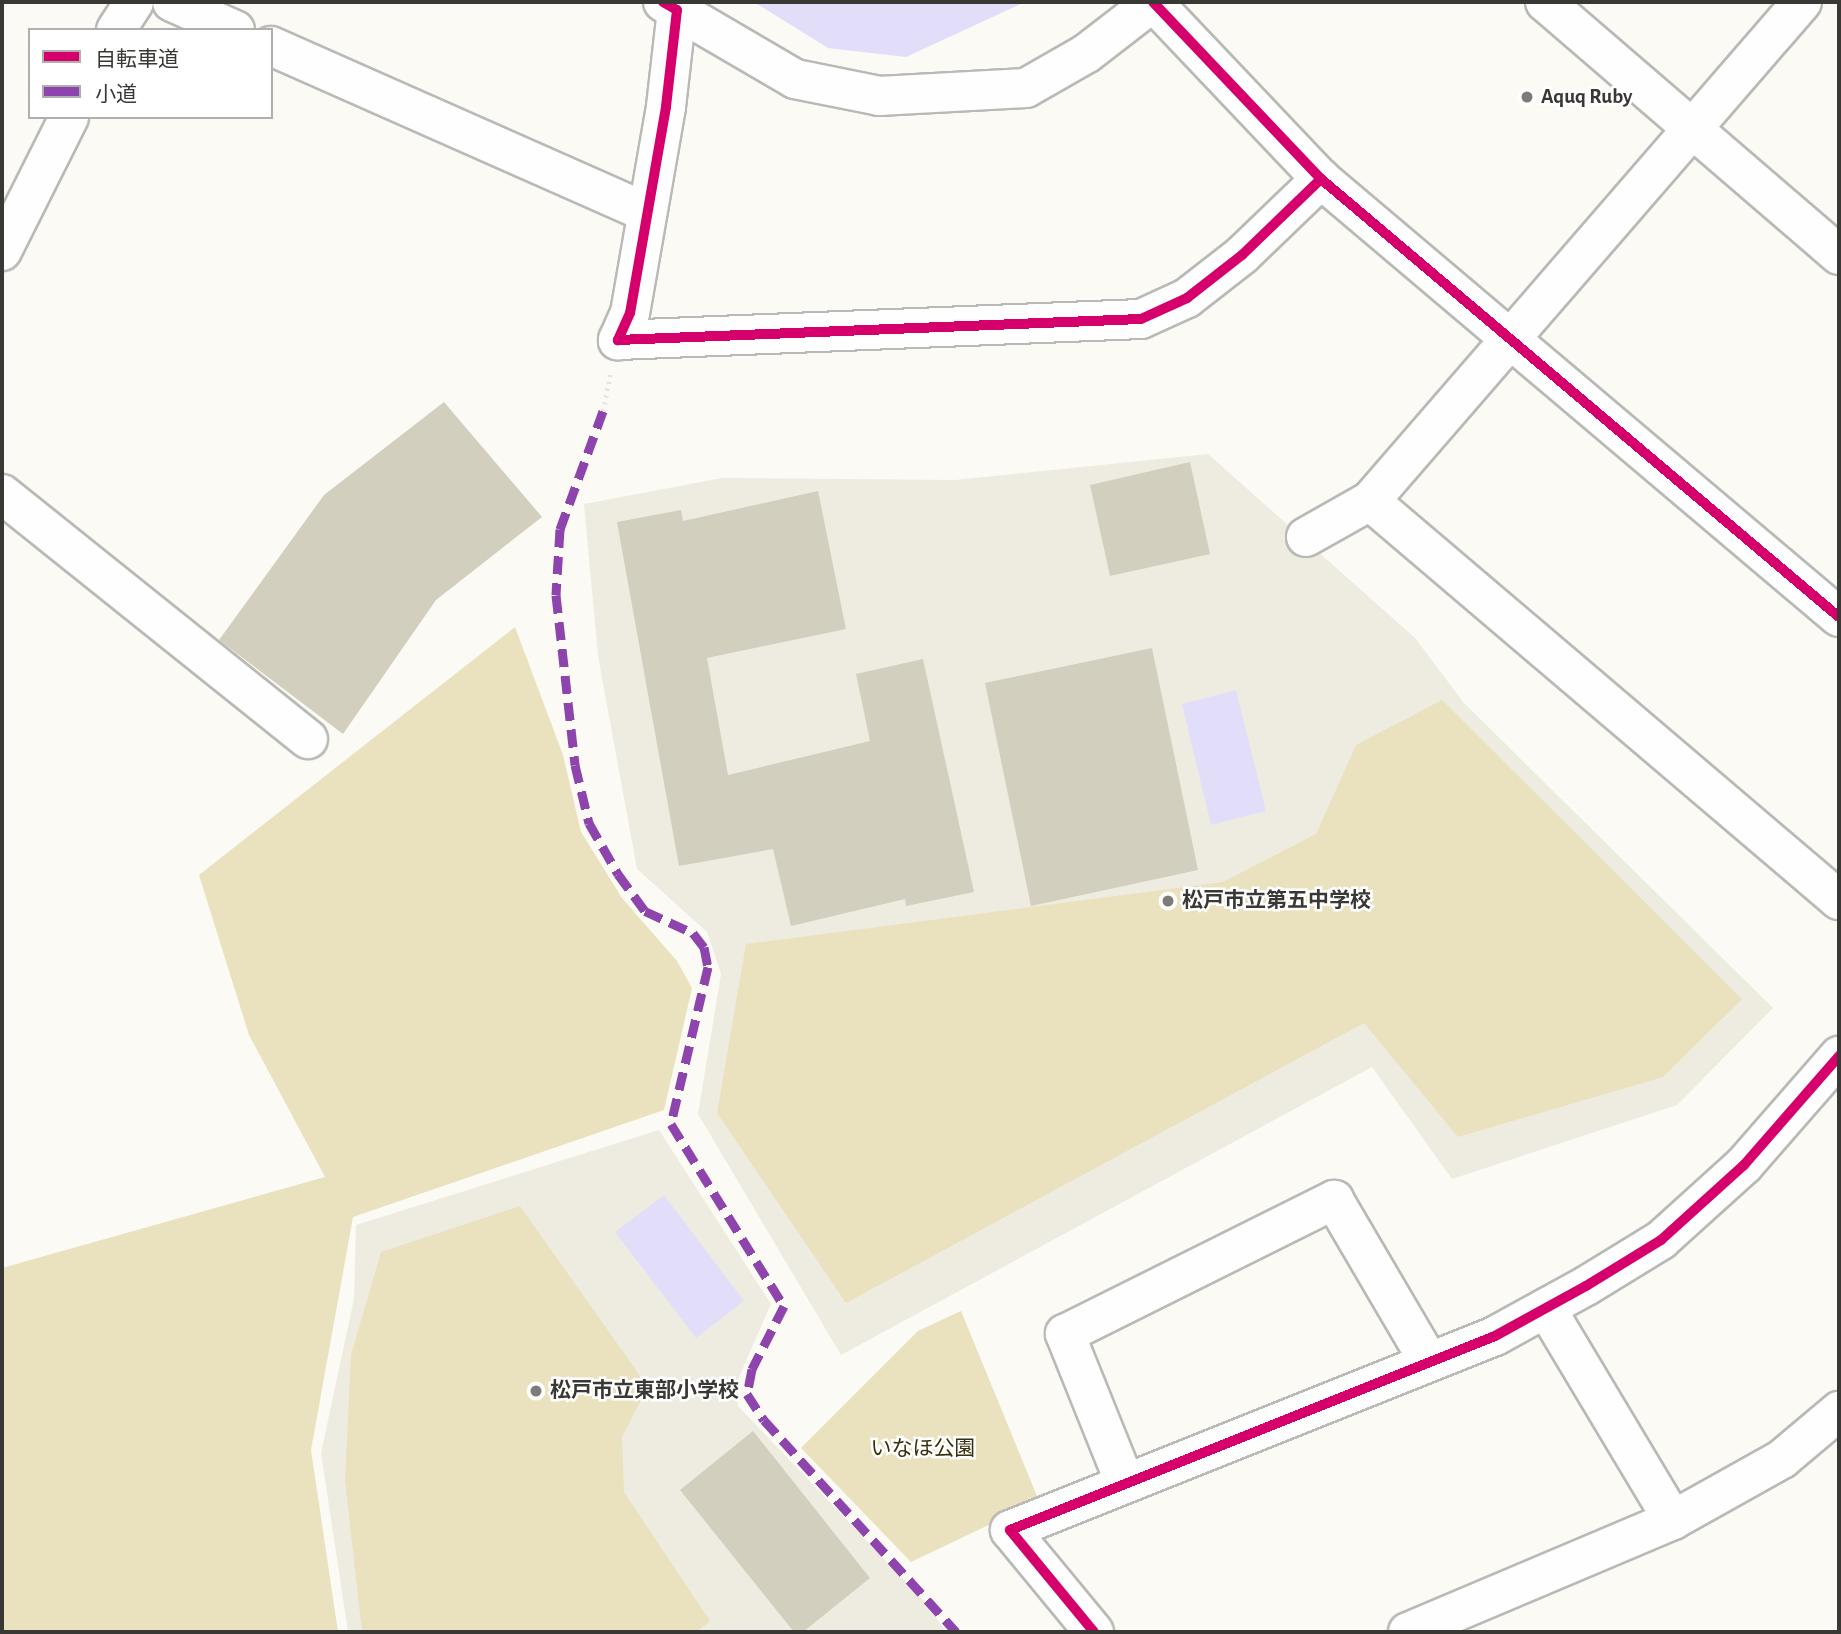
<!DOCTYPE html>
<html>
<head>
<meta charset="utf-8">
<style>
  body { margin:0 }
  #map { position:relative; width:1841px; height:1634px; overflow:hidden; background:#fbfaf5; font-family:"Alegreya Sans","Noto Sans JP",sans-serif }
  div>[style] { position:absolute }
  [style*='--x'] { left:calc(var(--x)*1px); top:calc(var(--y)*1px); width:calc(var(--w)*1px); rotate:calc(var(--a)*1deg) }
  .built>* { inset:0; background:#eeece0 }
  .green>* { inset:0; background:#eae1bf }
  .water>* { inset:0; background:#e2defa }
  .building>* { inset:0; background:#d3cfbf }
  .path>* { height:4.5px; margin-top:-2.25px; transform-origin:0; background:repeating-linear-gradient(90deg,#e4e3e1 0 2px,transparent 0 7px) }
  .roads { filter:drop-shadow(2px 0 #b9b9b5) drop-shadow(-2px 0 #b9b9b5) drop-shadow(0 2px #b9b9b5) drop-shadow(0 -2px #b9b9b5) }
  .minor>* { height:38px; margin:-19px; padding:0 19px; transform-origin:19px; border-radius:19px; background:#fefefe }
  .tertiary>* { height:38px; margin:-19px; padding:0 19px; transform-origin:19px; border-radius:19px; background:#fefefe }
  .quiet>* { height:9px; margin-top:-4.5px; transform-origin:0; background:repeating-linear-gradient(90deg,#8e44ad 0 18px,transparent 0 27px) }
  .cycleway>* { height:10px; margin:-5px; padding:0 5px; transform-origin:5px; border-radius:5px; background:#d6006c }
  .dots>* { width:19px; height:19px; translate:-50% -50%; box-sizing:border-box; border:4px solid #fff; border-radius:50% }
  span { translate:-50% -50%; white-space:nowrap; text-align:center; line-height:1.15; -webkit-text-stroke:5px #fff; paint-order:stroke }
  .poi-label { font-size:21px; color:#393834; font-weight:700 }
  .left { translate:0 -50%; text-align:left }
  .park-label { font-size:21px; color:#382f0e }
  .frame { position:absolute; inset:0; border:4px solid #393834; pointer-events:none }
  .legend { position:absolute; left:28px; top:28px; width:245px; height:91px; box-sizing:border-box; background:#fff; border:2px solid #b0afae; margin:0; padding:9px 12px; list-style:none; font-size:21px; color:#393834 }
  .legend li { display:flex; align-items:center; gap:14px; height:35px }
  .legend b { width:35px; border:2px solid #b0afae }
</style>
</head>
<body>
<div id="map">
  <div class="built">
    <i style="clip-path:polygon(1208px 454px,1415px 638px,1464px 703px,1773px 1008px,1677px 1105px,1452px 1179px,1372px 1067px,841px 1355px,698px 1114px,721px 974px,707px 932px,637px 869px,598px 656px,584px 504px,722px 478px,955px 480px)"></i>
    <i style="clip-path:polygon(659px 1130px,771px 1304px,739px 1377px,738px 1406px,927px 1604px,946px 1632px,348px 1632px,321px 1453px,354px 1299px,356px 1225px)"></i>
  </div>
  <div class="green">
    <i style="clip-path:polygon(515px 627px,563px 755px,581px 832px,622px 898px,677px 961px,692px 988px,664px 1110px,353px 1217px,311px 1450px,338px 1632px,2px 1632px,2px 1268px,325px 1177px,249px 1035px,199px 875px)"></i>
    <i style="clip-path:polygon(1442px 700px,1742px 999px,1663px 1077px,1458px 1137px,1364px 1023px,846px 1303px,717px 1113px,746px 944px,1223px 882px,1316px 834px,1356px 745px)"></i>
    <i style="clip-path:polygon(520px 1206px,648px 1387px,622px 1437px,624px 1492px,710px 1621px,696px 1632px,362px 1632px,345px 1480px,351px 1355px,381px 1252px)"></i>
    <i style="clip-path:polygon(961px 1311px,1039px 1501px,911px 1562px,801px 1448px,918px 1331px)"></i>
  </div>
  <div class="water">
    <i style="clip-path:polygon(754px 2px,1025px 2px,906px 57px,828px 48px)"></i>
    <i style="clip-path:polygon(1236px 690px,1266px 811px,1211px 825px,1182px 704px)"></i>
    <i style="clip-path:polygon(664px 1195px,744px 1301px,696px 1338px,615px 1232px)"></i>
  </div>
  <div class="building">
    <i style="clip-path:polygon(444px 402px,542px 517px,436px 600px,343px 734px,219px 640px,324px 495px)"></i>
    <i style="clip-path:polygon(1190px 462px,1210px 554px,1110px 576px,1090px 485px)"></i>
    <i style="clip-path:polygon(818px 491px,846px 629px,707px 658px,728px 775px,870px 741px,856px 674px,923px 659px,974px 892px,906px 906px,905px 899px,791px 926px,773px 849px,679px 866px,617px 522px,681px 510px,683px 521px)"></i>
    <i style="clip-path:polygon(1152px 648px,1198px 870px,1031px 906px,985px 683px)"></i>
    <i style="clip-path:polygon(753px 1431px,870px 1578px,803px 1632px,794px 1632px,680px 1490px)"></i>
  </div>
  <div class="path">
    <i style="--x:603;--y:411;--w:37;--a:-79"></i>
  </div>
  <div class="roads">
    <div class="minor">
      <i style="--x:172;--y:2;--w:69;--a:24"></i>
      <i style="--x:663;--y:2;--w:16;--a:30"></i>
      <i style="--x:677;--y:10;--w:98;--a:96.5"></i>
      <i style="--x:666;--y:107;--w:209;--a:99.9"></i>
      <i style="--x:630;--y:313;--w:30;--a:114"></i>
      <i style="--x:618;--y:340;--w:523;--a:-2.3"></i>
      <i style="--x:1141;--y:319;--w:51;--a:-24.5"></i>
      <i style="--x:1187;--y:298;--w:70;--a:-38"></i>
      <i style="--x:1242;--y:255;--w:110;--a:-43.9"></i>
      <i style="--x:1153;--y:2;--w:244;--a:46.5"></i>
      <i style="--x:1321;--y:179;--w:678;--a:40.22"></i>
      <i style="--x:677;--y:10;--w:137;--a:30.3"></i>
      <i style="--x:795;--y:79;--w:86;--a:11.4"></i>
      <i style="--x:879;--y:96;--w:147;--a:-3.1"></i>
      <i style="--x:1026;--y:88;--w:70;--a:-29.8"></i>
      <i style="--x:1087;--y:53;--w:83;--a:-37.7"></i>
      <i style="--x:271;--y:46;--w:411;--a:23.9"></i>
      <i style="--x:2;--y:494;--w:392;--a:38.7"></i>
      <i style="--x:1370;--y:501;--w:616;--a:40.39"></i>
      <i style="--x:1306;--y:537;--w:73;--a:-29.4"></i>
      <i style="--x:1370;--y:501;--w:660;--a:-49.12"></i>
      <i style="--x:1546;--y:1308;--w:247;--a:59.1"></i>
      <i style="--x:1125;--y:1483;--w:161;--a:-111.9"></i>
      <i style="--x:1065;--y:1334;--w:301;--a:-26.5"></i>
      <i style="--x:1334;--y:1200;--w:188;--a:59.6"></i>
      <i style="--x:1094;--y:1632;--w:132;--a:-129.5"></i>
      <i style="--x:1010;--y:1530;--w:522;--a:-21.8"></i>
      <i style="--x:1495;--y:1336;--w:104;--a:-28.8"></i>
      <i style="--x:1586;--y:1286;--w:88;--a:-31.5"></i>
      <i style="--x:1661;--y:1240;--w:112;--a:-42.1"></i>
      <i style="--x:1744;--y:1165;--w:145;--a:-48.9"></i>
      <i style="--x:1408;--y:1632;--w:288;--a:-22.9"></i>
      <i style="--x:1673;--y:1520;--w:125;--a:-29.2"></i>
      <i style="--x:1782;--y:1459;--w:75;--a:-40.1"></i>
    </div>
    <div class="tertiary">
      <i style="--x:1545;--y:2;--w:388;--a:40.7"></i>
      <i style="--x:116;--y:30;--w:33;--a:-57"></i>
      <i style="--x:2;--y:251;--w:150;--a:-63.4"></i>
    </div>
  </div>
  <div class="quiet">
    <i style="--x:603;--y:411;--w:126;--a:110"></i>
    <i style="--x:560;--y:529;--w:66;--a:93.5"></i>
    <i style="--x:556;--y:595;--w:171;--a:83.6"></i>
    <i style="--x:575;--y:765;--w:60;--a:76.4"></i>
    <i style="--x:589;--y:823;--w:59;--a:60.4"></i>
    <i style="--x:618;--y:874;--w:46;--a:53.9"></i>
    <i style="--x:645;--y:911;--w:53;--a:24.6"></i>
    <i style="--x:693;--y:933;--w:18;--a:52"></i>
    <i style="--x:704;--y:947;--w:20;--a:79"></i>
    <i style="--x:708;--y:967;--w:161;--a:103.3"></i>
    <i style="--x:671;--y:1124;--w:214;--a:58.2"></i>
    <i style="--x:784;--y:1306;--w:71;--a:116.9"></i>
    <i style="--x:752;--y:1369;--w:25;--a:101"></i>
    <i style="--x:747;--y:1394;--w:31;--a:57"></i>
    <i style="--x:764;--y:1420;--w:286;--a:47.8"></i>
  </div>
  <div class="cycleway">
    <i style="--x:663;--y:2;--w:16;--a:30"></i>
    <i style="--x:677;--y:10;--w:98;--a:96.5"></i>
    <i style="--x:666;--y:107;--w:209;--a:99.9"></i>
    <i style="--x:630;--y:313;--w:30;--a:114"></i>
    <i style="--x:618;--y:340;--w:523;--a:-2.3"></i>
    <i style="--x:1141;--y:319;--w:51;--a:-24.5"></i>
    <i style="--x:1187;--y:298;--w:70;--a:-38"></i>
    <i style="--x:1242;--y:255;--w:110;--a:-43.9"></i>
    <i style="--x:1153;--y:2;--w:244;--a:46.5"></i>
    <i style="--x:1321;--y:179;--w:678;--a:40.22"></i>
    <i style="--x:1094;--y:1632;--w:132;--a:-129.5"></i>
    <i style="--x:1010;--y:1530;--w:522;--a:-21.8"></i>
    <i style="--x:1495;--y:1336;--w:104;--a:-28.8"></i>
    <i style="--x:1586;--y:1286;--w:88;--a:-31.5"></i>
    <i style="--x:1661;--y:1240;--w:112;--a:-42.1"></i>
    <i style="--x:1744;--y:1165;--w:145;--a:-48.9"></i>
  </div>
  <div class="dots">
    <i style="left:1527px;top:97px;background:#7d7c78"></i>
    <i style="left:1168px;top:901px;background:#7d7c78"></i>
    <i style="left:536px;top:1391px;background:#7d7c78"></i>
  </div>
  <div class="poi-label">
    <span class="left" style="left:1541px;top:97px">Aquq Ruby</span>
    <span class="left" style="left:1182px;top:901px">松戸市立第五中学校</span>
    <span class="left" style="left:550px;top:1391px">松戸市立東部小学校</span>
  </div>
  <div class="park-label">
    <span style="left:923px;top:1449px">いなほ公園</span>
  </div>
  <div class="frame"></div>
  <ul class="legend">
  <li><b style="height:9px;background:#d6006c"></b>自転車道</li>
  <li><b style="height:9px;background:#8e44ad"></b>小道</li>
  </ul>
</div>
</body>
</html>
